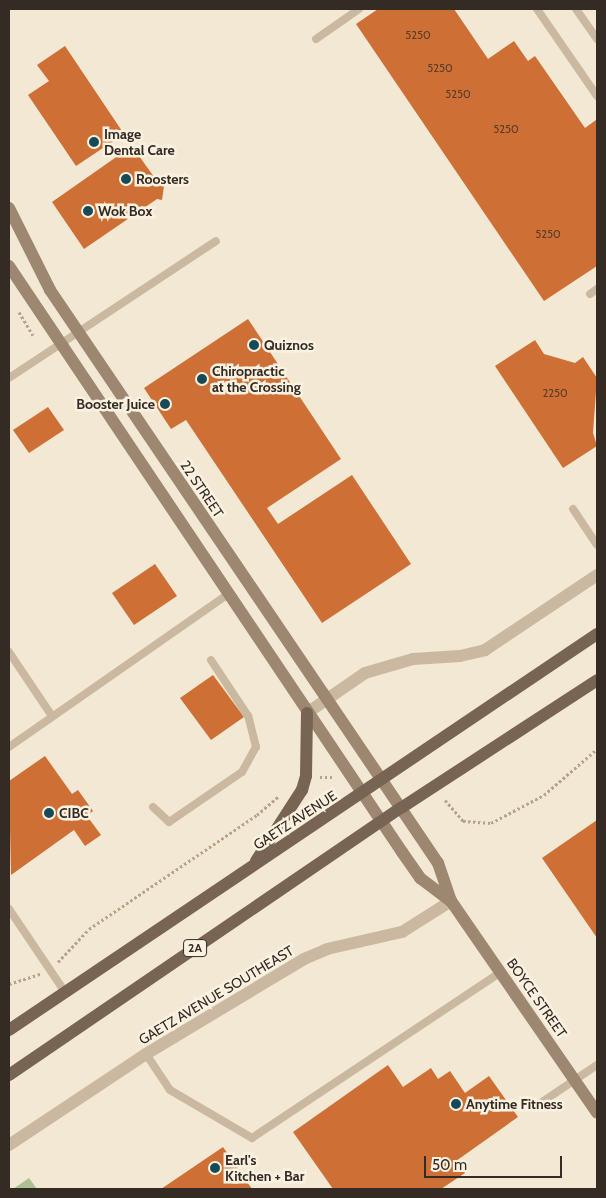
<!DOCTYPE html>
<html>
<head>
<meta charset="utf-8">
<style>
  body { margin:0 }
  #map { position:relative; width:606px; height:1198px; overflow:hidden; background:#f2e8d4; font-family:Cabin,sans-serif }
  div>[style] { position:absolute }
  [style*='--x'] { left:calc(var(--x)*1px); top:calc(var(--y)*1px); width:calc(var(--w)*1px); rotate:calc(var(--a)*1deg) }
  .green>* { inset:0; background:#acc194 }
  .building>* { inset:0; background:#ce6f36 }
  .path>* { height:3px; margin-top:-1.5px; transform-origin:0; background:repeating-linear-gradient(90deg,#b6a38a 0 2.5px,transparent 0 5px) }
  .lane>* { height:8px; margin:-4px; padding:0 4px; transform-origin:4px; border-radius:4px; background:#cab9a0 }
  .street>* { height:12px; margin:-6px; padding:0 6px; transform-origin:6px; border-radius:6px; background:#cab9a0 }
  .secondary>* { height:12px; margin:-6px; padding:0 6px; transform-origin:6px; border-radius:6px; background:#9d8771 }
  .primary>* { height:12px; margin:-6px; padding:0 6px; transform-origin:6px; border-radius:6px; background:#776453 }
  .dots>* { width:14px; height:14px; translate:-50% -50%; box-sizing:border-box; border:2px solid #faf1e0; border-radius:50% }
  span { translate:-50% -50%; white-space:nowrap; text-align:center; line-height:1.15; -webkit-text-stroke:5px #faf1e0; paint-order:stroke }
  .number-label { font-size:11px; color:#5a3c28 }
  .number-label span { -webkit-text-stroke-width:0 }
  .shield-label span { padding:1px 4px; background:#faf1e0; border:1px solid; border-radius:4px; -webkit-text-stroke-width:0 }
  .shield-label { font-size:12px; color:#332b24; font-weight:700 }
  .poi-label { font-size:14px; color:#332b24; font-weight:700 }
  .left { translate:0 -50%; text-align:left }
  .right { translate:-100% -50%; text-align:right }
  .street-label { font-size:14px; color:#332b24 }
  .frame { position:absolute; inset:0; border:10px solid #332b24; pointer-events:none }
  .scale { position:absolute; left:424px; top:1156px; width:138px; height:22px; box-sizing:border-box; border:2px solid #332b24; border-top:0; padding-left:6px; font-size:15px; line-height:18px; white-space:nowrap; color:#332b24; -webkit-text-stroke:4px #faf1e0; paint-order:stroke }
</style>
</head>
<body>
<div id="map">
  <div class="green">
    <i style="clip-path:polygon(29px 1178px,37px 1189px,13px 1189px)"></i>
  </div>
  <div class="building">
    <i style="clip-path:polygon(378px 9px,454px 9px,488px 59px,514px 41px,528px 61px,535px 56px,585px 128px,596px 120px,597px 266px,544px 301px,356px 24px)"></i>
    <i style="clip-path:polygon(65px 46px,124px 134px,76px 166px,28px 95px,49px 81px,37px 65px)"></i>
    <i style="clip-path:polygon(132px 146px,159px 184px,164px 186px,162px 200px,157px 199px,84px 249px,52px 202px)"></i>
    <i style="clip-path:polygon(248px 319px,341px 459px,267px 508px,278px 524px,352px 475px,411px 564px,322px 623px,186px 420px,171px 429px,144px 388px)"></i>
    <i style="clip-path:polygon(535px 340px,544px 354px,575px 363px,583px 357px,597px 378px,593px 433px,597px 446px,563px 468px,495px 366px)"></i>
    <i style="clip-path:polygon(48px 407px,64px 430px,29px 453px,13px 430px)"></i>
    <i style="clip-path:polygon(155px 564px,177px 596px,134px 625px,112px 593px)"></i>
    <i style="clip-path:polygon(213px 675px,244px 717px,211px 740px,180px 698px)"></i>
    <i style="clip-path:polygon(45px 756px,72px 794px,78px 790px,93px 811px,87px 816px,101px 835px,85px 846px,74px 830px,11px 875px,9px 781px)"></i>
    <i style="clip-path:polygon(597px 820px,597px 938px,542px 858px)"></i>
    <i style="clip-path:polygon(388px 1065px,403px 1087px,431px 1068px,438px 1079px,450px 1071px,465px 1093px,489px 1076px,518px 1117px,456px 1161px,465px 1173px,441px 1189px,333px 1189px,293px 1132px)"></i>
    <i style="clip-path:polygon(223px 1147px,252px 1189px,161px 1189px)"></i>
  </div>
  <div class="path">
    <i style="--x:19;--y:312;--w:27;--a:59"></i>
    <i style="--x:320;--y:777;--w:13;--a:0"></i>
    <i style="--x:445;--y:800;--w:28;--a:49"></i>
    <i style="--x:463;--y:821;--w:28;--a:4"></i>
    <i style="--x:491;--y:823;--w:60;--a:-27.8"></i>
    <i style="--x:544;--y:795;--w:70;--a:-41"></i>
    <i style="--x:58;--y:962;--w:45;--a:-46.8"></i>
    <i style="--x:89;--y:929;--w:203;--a:-34.2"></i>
    <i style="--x:257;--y:815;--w:28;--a:-41"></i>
    <i style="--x:9;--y:984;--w:33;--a:-18"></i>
  </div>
  <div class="lane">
    <i style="--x:537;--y:9;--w:106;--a:55.4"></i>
    <i style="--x:576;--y:9;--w:37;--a:55"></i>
    <i style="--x:316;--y:39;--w:52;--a:-34.9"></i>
    <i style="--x:590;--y:294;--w:9;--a:-36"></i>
    <i style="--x:9;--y:378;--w:248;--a:-33.5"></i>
    <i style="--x:573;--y:509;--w:43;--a:56.3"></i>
    <i style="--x:9;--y:652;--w:77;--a:56.1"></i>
    <i style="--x:9;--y:747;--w:266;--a:-34.9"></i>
    <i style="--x:153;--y:807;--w:22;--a:43"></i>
    <i style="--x:169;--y:822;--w:88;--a:-34.4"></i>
    <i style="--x:242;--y:772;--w:29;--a:-61"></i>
    <i style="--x:256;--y:747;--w:32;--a:-104"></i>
    <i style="--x:248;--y:716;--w:67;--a:-123.5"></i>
    <i style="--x:9;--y:909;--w:100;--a:56"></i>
    <i style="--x:146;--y:1054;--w:43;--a:56.3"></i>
    <i style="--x:170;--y:1090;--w:95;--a:30.3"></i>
    <i style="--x:252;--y:1138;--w:299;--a:-33.7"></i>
    <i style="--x:542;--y:1102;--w:66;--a:-33.9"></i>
  </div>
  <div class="street">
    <i style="--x:307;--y:713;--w:70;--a:-34.6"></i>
    <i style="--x:365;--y:673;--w:50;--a:-16.3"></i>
    <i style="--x:413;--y:659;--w:47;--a:-3.7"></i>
    <i style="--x:460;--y:656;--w:26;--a:-13"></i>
    <i style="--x:485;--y:650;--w:135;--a:-33.8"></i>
    <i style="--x:9;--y:1145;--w:164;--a:-33.6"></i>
    <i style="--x:146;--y:1054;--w:184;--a:-31"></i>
    <i style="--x:304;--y:959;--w:25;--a:-23"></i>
    <i style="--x:327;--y:949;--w:77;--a:-12.8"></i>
    <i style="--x:402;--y:932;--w:58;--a:-32.3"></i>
  </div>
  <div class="secondary">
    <i style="--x:9;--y:208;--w:92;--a:63.4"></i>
    <i style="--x:50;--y:290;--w:692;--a:55.9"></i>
    <i style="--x:438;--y:863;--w:40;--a:71.1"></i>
    <i style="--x:451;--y:901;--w:257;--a:55.4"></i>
    <i style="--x:9;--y:266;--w:706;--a:56.15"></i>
    <i style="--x:402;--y:852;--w:32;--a:55"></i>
    <i style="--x:420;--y:878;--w:39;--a:37"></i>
  </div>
  <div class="primary">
    <i style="--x:256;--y:861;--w:85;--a:-57.1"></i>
    <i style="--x:302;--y:790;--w:15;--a:-74"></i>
    <i style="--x:306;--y:776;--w:63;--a:-89.1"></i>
    <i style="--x:9;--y:1030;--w:709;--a:-33.96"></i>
    <i style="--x:9;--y:1075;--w:474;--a:-34.3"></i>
    <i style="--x:401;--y:808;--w:234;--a:-33.1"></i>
  </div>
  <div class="dots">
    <i style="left:94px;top:142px;background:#174a57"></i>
    <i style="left:126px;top:179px;background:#174a57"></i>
    <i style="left:88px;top:211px;background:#174a57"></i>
    <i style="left:254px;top:345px;background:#174a57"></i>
    <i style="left:202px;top:379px;background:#174a57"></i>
    <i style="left:165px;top:404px;background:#174a57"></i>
    <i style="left:49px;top:813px;background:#174a57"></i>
    <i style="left:456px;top:1104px;background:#174a57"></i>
    <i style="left:215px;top:1168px;background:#174a57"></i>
  </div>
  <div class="number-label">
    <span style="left:418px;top:35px">5250</span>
    <span style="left:440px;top:68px">5250</span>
    <span style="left:458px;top:94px">5250</span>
    <span style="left:506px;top:129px">5250</span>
    <span style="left:548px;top:234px">5250</span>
    <span style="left:555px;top:393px">2250</span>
  </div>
  <div class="shield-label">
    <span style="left:195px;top:948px">2A</span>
  </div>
  <div class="poi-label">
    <span class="left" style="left:104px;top:142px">Image<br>Dental Care</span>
    <span class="left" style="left:136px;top:179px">Roosters</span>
    <span class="left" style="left:98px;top:211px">Wok Box</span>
    <span class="left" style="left:264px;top:345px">Quiznos</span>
    <span class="left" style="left:212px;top:379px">Chiropractic<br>at the Crossing</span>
    <span class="right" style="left:155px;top:404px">Booster Juice</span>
    <span class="left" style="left:59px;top:813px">CIBC</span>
    <span class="left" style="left:466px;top:1104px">Anytime Fitness</span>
    <span class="left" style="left:225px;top:1168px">Earl's<br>Kitchen + Bar</span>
  </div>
  <div class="street-label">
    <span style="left:202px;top:489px;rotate:56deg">22 STREET</span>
    <span style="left:295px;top:820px;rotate:-33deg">GAETZ AVENUE</span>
    <span style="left:216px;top:995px;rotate:-31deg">GAETZ AVENUE SOUTHEAST</span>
    <span style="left:537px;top:998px;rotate:55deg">BOYCE STREET</span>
  </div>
  <div class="frame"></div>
  <div class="scale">50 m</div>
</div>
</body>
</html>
